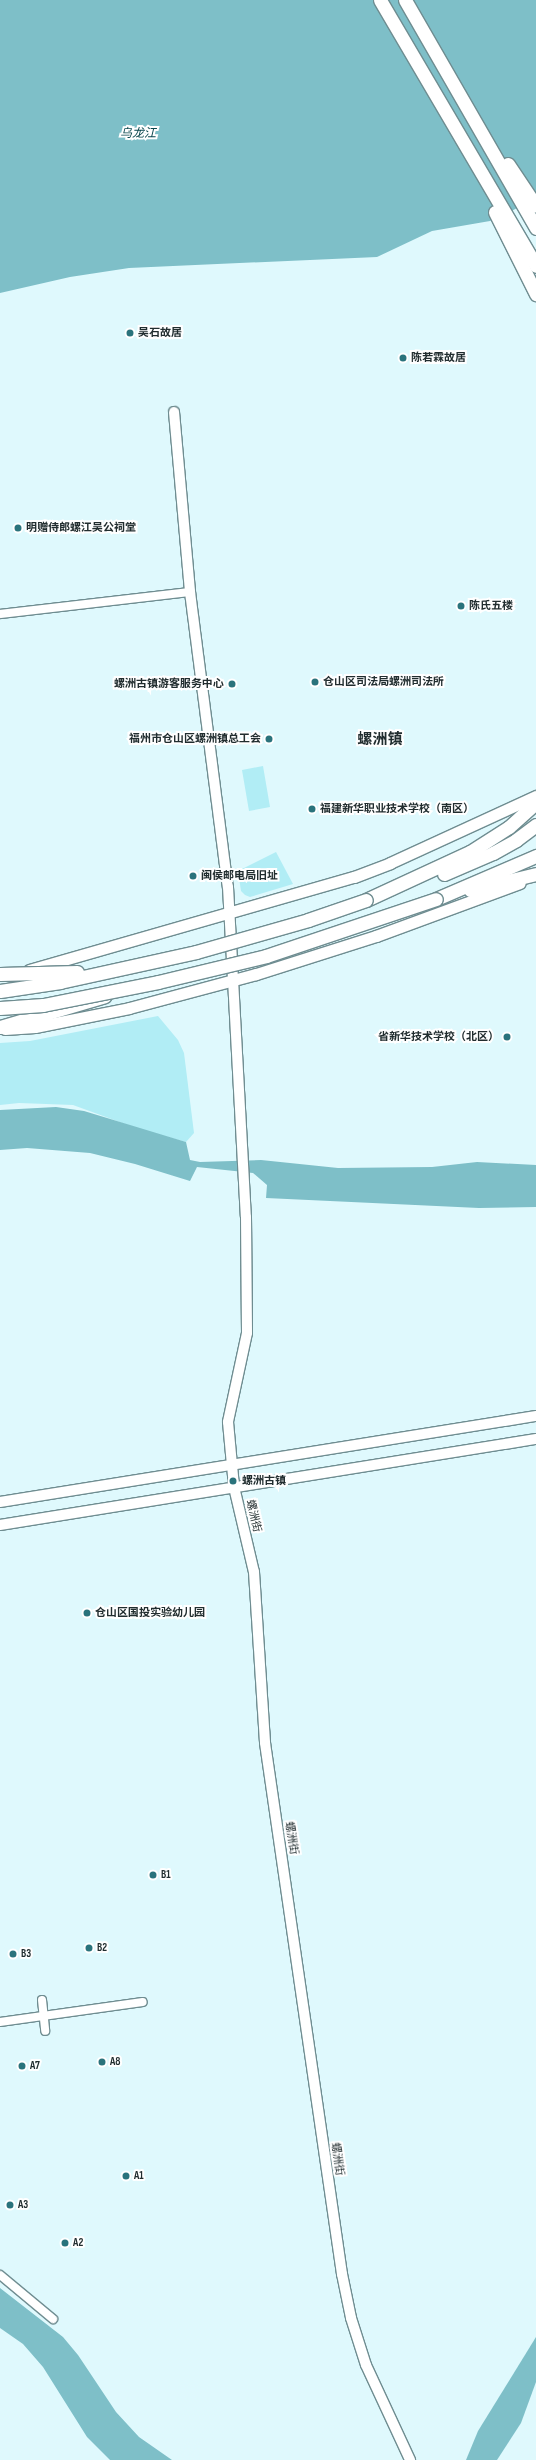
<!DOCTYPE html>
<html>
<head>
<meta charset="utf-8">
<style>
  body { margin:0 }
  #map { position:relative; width:536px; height:2460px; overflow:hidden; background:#dff9fd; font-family:"Sofia Sans Condensed","Noto Sans SC",sans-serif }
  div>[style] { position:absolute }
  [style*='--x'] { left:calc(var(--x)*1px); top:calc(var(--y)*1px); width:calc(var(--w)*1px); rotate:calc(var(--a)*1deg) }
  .green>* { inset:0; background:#b1edf5 }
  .water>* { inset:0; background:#7ebfc8 }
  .roads { filter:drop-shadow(1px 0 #6f8d91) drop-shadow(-1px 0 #6f8d91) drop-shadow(0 1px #6f8d91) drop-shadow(0 -1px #6f8d91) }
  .minor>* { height:8px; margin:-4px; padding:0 4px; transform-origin:4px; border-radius:4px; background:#fff }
  .tertiary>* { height:10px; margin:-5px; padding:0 5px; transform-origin:5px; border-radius:5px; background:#fff }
  .secondary>* { height:11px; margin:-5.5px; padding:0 5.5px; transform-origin:5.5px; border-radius:5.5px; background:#fff }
  .trunk>* { height:13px; margin:-6.5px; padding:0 6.5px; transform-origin:6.5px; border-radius:6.5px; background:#fff }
  .bridges { filter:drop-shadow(1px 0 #6f8d91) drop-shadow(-1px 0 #6f8d91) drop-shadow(0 1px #6f8d91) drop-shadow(0 -1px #6f8d91) }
  .trunk-bridge>* { height:13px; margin:-6.5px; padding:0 6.5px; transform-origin:6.5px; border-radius:6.5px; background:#fff }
  .dots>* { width:11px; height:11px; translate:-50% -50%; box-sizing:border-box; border:2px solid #fff; border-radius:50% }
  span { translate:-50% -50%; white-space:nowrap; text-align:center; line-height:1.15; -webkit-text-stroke:4px #fff; paint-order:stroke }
  .poi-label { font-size:11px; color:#212d2f; font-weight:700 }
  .left { translate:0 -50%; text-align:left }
  .right { translate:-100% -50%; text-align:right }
  .street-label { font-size:11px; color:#212d2f }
  .water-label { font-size:12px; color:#07454c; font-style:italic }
  .district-label { font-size:15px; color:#212d2f; font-weight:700 }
</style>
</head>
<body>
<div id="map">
  <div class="green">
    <i style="clip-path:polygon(263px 766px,270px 807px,249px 811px,242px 770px)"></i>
    <i style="clip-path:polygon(276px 852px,293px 884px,250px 897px,245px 895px,241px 891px,238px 871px)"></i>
    <i style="clip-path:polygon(158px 1016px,178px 1040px,184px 1053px,194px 1133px,186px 1142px,136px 1128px,73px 1105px,19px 1103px,0 1105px,0 1043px,30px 1041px)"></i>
  </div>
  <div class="water">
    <i style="clip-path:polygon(0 0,536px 0,536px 199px,490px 221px,432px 231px,377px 257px,129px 268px,70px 277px,0 293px)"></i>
    <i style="clip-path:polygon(56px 1107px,84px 1111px,186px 1142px,190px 1160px,200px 1162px,261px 1160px,338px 1168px,432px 1167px,477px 1162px,536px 1165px,536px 1207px,479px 1208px,266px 1198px,267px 1185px,253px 1173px,197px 1167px,190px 1181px,135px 1164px,90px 1153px,27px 1148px,0 1150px,0 1110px)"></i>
    <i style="clip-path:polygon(0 2288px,63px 2337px,78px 2355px,116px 2412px,139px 2437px,172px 2460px,110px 2460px,87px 2437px,43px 2367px,23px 2344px,0 2328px)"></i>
    <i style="clip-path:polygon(536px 2337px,536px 2382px,521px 2423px,497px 2460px,466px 2460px,478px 2431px)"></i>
  </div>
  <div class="roads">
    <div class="minor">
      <i style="--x:0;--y:614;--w:191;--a:-6.6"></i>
      <i style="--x:42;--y:2000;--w:31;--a:84"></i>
      <i style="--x:0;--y:2022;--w:144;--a:-8"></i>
      <i style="--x:0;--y:2275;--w:69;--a:39.7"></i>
    </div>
    <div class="tertiary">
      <i style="--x:174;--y:412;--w:181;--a:84.9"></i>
      <i style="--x:190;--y:592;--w:297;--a:82.7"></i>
      <i style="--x:228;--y:887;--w:330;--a:86.9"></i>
      <i style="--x:246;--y:1217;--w:116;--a:89.5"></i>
      <i style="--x:247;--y:1333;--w:91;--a:102.1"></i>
      <i style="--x:228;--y:1422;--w:65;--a:84.7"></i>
      <i style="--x:234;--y:1487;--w:87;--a:76.8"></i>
      <i style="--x:254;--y:1572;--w:171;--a:86.3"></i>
      <i style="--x:265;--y:1743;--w:537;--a:81.75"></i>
      <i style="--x:342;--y:2274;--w:45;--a:78.4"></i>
      <i style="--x:351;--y:2318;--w:49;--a:72.3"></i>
      <i style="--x:366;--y:2365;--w:105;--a:65.1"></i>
      <i style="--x:0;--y:1502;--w:543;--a:-9.12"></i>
      <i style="--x:0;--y:1525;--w:543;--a:-9.12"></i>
    </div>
    <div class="secondary">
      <i style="--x:29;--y:970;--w:338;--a:-16"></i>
      <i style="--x:354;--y:877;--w:39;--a:-21"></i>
      <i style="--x:390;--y:863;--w:161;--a:-24.7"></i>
      <i style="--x:5;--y:1029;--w:30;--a:-4"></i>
      <i style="--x:35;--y:1027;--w:96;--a:-11.4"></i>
      <i style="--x:129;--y:1008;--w:131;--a:-15"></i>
      <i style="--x:256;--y:974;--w:126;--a:-17.6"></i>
      <i style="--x:376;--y:936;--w:153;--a:-20.2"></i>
    </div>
    <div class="trunk">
      <i style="--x:380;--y:0;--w:308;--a:59.6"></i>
      <i style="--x:405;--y:0;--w:263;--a:60.1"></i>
      <i style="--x:508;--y:164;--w:50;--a:56.3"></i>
      <i style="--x:495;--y:212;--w:92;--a:63.4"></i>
      <i style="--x:444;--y:874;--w:53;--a:-23.2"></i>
      <i style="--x:493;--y:853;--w:26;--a:-29"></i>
      <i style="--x:516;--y:840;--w:25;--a:-37"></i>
      <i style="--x:470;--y:890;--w:68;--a:-13.6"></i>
      <i style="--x:436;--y:899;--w:109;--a:-23.3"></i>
      <i style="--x:366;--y:900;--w:115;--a:-24.8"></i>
      <i style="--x:470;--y:852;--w:46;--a:-32.7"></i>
      <i style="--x:509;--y:827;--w:36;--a:-42"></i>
      <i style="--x:0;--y:1027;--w:109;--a:-16.4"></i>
    </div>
  </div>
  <div class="bridges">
    <div class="trunk-bridge">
      <i style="--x:0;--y:974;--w:77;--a:-1.5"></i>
      <i style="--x:0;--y:991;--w:61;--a:-8.5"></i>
      <i style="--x:60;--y:982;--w:139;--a:-12.4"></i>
      <i style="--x:196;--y:952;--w:116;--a:-15.9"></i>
      <i style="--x:308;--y:920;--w:61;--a:-19"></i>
      <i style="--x:0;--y:1008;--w:43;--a:-4"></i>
      <i style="--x:43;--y:1005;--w:117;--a:-11.3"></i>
      <i style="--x:158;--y:982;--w:111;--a:-13.5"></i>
      <i style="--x:266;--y:956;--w:179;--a:-18.5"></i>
    </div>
  </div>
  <div class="dots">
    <i style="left:130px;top:333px;background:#2a737c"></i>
    <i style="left:403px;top:358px;background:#2a737c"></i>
    <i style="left:18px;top:528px;background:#2a737c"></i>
    <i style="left:461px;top:606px;background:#2a737c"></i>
    <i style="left:315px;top:682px;background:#2a737c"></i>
    <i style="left:232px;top:684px;background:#2a737c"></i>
    <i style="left:269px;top:739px;background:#2a737c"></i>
    <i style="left:312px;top:809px;background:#2a737c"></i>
    <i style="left:193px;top:876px;background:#2a737c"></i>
    <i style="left:507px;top:1037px;background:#2a737c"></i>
    <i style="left:233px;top:1481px;background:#2a737c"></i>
    <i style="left:87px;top:1613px;background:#2a737c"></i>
    <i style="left:153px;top:1875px;background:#2a737c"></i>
    <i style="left:89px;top:1948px;background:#2a737c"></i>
    <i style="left:13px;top:1954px;background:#2a737c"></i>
    <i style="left:102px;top:2062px;background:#2a737c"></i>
    <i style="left:22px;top:2066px;background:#2a737c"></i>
    <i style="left:126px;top:2176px;background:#2a737c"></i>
    <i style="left:10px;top:2205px;background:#2a737c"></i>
    <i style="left:65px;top:2243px;background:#2a737c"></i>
  </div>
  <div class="poi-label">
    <span class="left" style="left:138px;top:333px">吴石故居</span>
    <span class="left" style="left:411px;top:358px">陈若霖故居</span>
    <span class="left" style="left:26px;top:528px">明赠侍郎螺江吴公祠堂</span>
    <span class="left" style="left:469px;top:606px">陈氏五楼</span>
    <span class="left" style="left:323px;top:682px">仓山区司法局螺洲司法所</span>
    <span class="right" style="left:224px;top:684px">螺洲古镇游客服务中心</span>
    <span class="right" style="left:261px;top:739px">福州市仓山区螺洲镇总工会</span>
    <span class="left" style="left:320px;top:809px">福建新华职业技术学校（南区）</span>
    <span class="left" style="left:201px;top:876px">闽侯邮电局旧址</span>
    <span class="right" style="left:499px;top:1037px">省新华技术学校（北区）</span>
    <span class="left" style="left:242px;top:1481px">螺洲古镇</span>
    <span class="left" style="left:95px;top:1613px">仓山区国投实验幼儿园</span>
    <span class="left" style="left:161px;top:1875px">B1</span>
    <span class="left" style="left:97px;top:1948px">B2</span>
    <span class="left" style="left:21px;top:1954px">B3</span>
    <span class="left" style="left:110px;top:2062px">A8</span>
    <span class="left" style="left:30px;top:2066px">A7</span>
    <span class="left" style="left:134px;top:2176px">A1</span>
    <span class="left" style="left:18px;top:2205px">A3</span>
    <span class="left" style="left:73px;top:2243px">A2</span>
  </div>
  <div class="street-label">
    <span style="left:253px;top:1516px;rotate:77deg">螺洲街</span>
    <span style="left:291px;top:1838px;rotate:81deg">螺洲街</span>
    <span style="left:337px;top:2159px;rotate:82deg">螺洲街</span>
  </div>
  <div class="water-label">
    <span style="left:138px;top:134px">乌龙江</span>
  </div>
  <div class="district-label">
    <span style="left:380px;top:740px">螺洲镇</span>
  </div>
</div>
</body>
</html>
